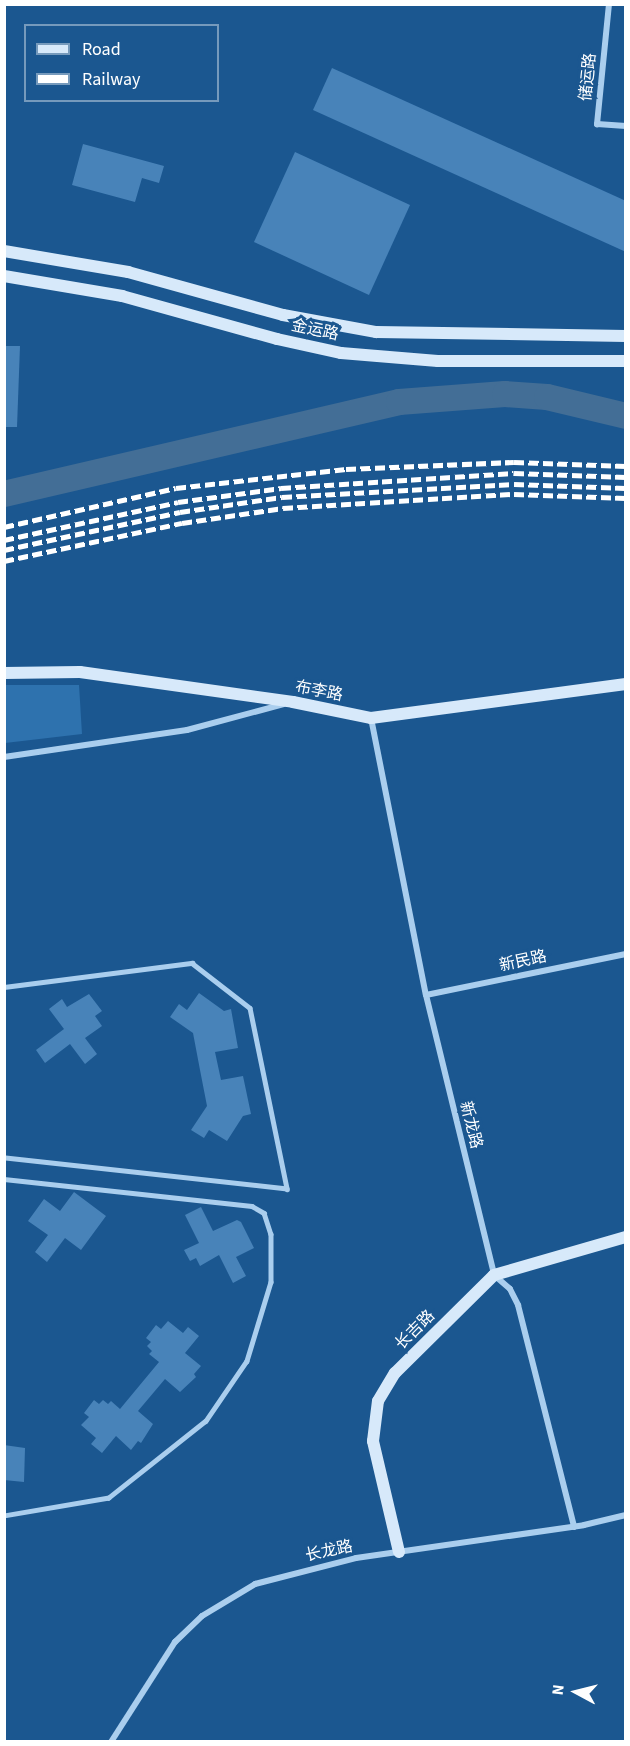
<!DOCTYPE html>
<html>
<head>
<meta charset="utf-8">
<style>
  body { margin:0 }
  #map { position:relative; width:630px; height:1746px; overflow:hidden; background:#1b5790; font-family:"Source Sans 3","Noto Sans SC",sans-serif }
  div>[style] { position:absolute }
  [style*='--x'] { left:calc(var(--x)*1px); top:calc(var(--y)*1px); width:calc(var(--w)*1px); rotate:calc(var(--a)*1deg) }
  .green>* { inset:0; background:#2e72ae }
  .river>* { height:26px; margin:-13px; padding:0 13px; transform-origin:13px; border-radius:13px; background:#436e96 }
  .building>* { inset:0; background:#4883b9 }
  .lane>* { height:4.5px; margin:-2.25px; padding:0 2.25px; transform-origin:2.25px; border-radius:2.25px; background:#aaceee }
  .street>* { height:6px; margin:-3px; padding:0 3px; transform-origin:3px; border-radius:3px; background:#aaceee }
  .secondary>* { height:12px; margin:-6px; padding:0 6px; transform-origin:6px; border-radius:6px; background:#d7e9fa }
  .rail>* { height:4.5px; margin-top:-2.25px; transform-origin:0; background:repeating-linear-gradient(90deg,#fff 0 10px,transparent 0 14.5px) }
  span { translate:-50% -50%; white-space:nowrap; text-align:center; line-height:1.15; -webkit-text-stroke:6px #1b5790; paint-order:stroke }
  .street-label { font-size:16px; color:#fff }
  .frame { position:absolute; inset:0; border:6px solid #fff; pointer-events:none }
  .legend { position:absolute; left:24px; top:24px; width:195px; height:78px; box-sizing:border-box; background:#1b5790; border:2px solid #769abc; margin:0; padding:8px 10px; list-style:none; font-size:18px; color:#fff }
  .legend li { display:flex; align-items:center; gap:12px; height:30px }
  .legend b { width:30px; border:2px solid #769abc }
  .north { position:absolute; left:546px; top:1662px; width:60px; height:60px; -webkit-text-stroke:4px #1b5790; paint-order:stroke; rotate:277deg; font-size:16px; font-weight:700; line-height:24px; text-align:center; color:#fff }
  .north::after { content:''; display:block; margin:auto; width:21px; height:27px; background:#fff; clip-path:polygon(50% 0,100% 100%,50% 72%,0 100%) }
</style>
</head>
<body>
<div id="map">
  <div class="green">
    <i style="clip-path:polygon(5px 685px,79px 685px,82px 734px,5px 743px)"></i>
  </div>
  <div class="river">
    <i style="--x:4;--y:494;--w:406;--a:-13.1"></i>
    <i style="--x:399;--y:402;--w:106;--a:-4.3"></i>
    <i style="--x:505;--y:394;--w:42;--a:4.1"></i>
    <i style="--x:547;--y:397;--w:81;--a:13.5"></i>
  </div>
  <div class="building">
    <i style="clip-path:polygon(332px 68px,626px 201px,626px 252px,313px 110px)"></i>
    <i style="clip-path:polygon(83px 144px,164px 166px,159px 183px,142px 178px,135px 202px,72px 185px)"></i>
    <i style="clip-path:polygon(295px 152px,410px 205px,369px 295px,254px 242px)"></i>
    <i style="clip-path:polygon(4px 346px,20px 346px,17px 427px,4px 427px)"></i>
    <i style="clip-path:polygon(199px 993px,224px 1011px,231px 1009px,238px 1048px,215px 1052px,221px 1080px,243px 1076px,251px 1114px,243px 1116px,227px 1141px,209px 1130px,204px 1138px,191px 1130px,207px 1106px,200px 1070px,193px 1033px,170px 1017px,179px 1004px,187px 1010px)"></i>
    <i style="clip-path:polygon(89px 994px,102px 1011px,95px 1016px,102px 1026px,85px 1038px,97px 1054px,85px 1064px,70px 1044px,45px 1063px,36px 1050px,64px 1029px,49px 1009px,62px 999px,67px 1007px)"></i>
    <i style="clip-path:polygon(74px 1192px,106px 1216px,81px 1250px,65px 1238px,47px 1262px,35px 1252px,48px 1235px,28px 1221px,44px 1199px,60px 1211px)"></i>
    <i style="clip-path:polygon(201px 1207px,213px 1231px,237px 1220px,241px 1222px,254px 1248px,236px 1257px,246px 1276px,233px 1283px,219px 1255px,200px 1266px,196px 1258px,190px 1261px,184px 1250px,199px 1243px,185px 1215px)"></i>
    <i style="clip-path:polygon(168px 1321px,183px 1333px,188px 1327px,199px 1336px,185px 1353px,201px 1366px,194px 1374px,196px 1377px,180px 1392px,165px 1379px,138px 1411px,153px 1424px,141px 1443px,138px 1441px,131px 1450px,116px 1436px,102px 1453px,91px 1444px,96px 1438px,81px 1425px,89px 1417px,84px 1413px,94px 1400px,99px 1404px,103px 1400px,108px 1404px,111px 1401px,120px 1409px,159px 1362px,149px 1354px,152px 1351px,147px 1346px,151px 1342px,146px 1338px,156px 1325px,161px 1329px)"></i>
    <i style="clip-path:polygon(4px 1445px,25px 1448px,24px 1482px,4px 1480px)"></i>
  </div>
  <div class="lane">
    <i style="--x:4;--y:987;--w:190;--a:-7.3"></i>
    <i style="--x:192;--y:963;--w:73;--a:37.8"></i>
    <i style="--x:250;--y:1008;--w:185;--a:78.4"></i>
    <i style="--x:287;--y:1189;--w:285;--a:-173.7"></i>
    <i style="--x:4;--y:1179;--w:249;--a:6.2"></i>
    <i style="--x:252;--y:1206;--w:14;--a:30"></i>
    <i style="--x:264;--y:1213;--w:22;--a:72"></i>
    <i style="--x:271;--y:1234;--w:48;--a:90"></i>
    <i style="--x:271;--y:1282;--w:83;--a:106.9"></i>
    <i style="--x:247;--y:1361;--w:73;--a:124.3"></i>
    <i style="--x:206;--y:1421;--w:124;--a:141.6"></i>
    <i style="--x:109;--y:1498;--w:107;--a:170.3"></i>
  </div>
  <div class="street">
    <i style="--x:609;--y:4;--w:121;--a:95.7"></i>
    <i style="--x:597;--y:124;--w:29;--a:4"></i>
    <i style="--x:371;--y:718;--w:282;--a:78.8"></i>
    <i style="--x:426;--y:995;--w:288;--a:76.3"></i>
    <i style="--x:494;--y:1275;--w:21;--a:41"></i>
    <i style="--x:510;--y:1289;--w:18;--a:63"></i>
    <i style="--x:518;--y:1305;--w:229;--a:75.8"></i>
    <i style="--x:4;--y:757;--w:185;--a:-8.4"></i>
    <i style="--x:187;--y:730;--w:100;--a:-15"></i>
    <i style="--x:426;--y:995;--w:204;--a:-11.6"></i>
    <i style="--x:111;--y:1742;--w:119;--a:-57.4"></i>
    <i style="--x:175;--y:1642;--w:37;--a:-44"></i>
    <i style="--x:202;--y:1616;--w:62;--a:-31.1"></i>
    <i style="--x:255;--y:1584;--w:104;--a:-14.4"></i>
    <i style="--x:356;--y:1558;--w:230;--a:-8.2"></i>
    <i style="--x:584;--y:1525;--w:43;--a:-13.4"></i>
  </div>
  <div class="secondary">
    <i style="--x:4;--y:251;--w:126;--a:9.6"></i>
    <i style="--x:128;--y:272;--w:161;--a:15.5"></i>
    <i style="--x:283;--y:315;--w:95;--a:10.4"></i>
    <i style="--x:376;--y:332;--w:250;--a:0.9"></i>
    <i style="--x:4;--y:276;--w:120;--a:9.6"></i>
    <i style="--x:122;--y:296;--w:161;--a:15.5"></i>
    <i style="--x:277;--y:339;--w:66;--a:12.3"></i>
    <i style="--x:341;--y:353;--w:97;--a:4.7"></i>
    <i style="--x:438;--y:361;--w:188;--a:0"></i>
    <i style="--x:4;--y:673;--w:76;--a:-0.8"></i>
    <i style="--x:80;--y:672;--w:215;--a:8"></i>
    <i style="--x:293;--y:702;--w:80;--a:11.6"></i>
    <i style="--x:371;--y:718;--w:257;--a:-7.6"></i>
    <i style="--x:399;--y:1552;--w:114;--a:-103.2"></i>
    <i style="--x:373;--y:1441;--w:40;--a:-82.9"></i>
    <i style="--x:378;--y:1401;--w:33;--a:-59"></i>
    <i style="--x:395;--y:1373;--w:139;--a:-44.7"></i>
    <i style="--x:494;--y:1275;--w:137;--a:-16.1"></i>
  </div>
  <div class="rail">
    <i style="--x:4;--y:527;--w:176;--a:-12.8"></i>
    <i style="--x:176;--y:488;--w:171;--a:-6.4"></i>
    <i style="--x:346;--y:469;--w:168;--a:-2.4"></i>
    <i style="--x:514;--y:462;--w:112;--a:2"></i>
    <i style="--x:4;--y:540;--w:178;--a:-12.3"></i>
    <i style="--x:178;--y:502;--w:104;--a:-7.7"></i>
    <i style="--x:281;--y:488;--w:233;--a:-3.7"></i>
    <i style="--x:514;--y:473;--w:112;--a:2"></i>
    <i style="--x:4;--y:550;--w:180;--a:-12.2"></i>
    <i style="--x:180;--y:512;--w:103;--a:-8.4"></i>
    <i style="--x:282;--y:497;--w:232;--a:-3.2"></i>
    <i style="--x:514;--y:484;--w:112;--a:2"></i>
    <i style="--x:4;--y:561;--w:182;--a:-12.1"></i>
    <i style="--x:182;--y:523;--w:102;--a:-8.4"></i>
    <i style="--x:283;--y:508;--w:231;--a:-3.5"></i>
    <i style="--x:514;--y:494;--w:112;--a:2"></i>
  </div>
  <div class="street-label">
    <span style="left:588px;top:77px;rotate:-84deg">储运路</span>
    <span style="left:315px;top:330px;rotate:12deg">金运路</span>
    <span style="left:319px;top:691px;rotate:11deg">布李路</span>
    <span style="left:523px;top:961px;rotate:-12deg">新民路</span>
    <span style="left:471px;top:1125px;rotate:76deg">新龙路</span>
    <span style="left:415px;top:1330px;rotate:-45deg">长吉路</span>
    <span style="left:329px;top:1551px;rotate:-12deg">长龙路</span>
  </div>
  <div class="frame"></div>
  <ul class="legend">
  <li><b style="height:8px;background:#d7e9fa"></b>Road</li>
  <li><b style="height:8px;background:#fff"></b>Railway</li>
  </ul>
  <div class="north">N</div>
</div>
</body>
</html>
